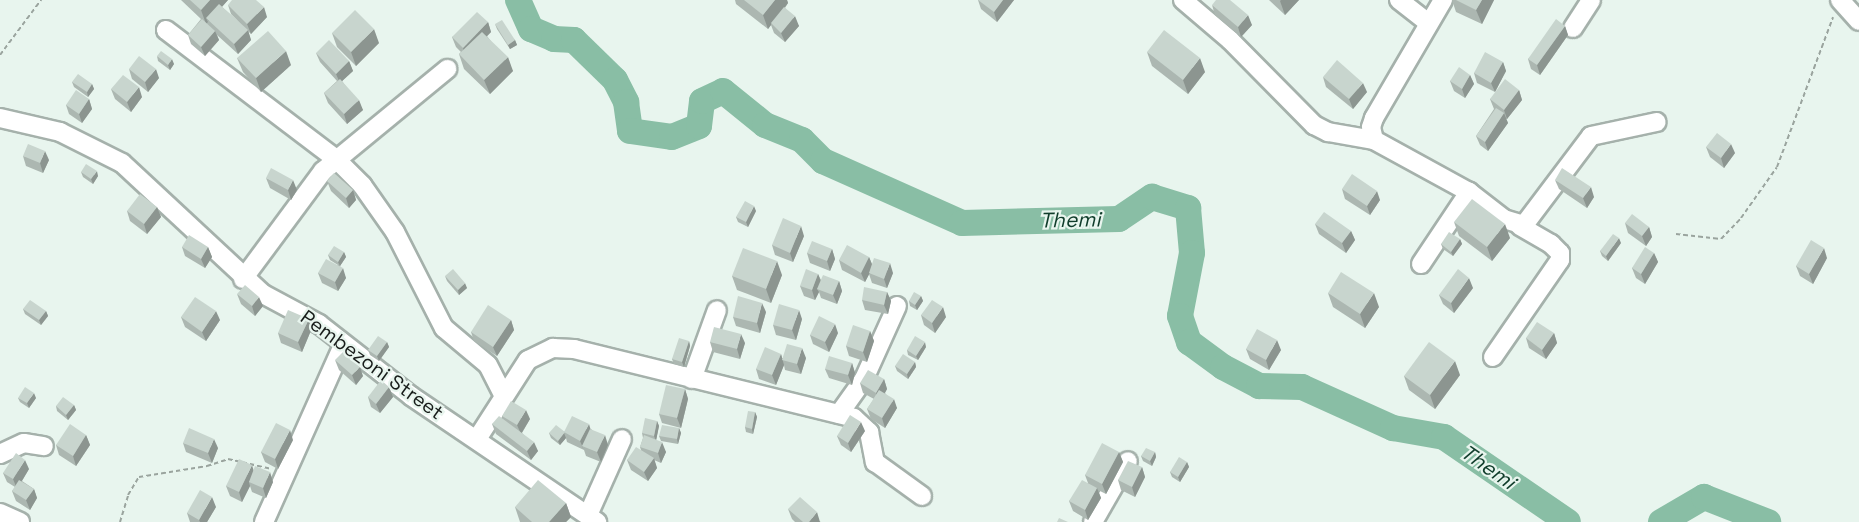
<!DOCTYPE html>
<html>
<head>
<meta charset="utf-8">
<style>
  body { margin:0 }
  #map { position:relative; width:1859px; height:522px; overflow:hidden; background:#e8f5ee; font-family:"Space Grotesk",sans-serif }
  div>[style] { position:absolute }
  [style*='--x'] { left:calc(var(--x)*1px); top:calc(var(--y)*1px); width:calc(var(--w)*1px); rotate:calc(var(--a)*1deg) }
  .river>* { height:26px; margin:-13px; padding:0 13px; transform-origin:13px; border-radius:13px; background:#89bea5 }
  .path>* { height:2px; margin-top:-1px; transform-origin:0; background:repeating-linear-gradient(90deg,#9aa49e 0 4.5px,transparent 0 7.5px) }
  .roads { filter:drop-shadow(2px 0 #a5b1ab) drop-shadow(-2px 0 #a5b1ab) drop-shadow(0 2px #a5b1ab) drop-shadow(0 -2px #a5b1ab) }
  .minor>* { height:18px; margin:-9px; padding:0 9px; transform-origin:9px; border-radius:9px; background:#fff }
  .wall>* { inset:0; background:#acb7b1 }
  .shaded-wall>* { inset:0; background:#8c9590 }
  .building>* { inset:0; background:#c8d5ce }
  span { translate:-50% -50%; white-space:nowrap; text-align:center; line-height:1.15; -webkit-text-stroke:4.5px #e8f5ee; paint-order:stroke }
  .street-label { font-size:20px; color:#181c1a }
  .water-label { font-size:21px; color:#103d2b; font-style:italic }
</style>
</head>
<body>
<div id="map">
  <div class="river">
    <i style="--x:518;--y:0;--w:32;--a:66"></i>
    <i style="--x:531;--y:29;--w:25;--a:23"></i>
    <i style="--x:554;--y:39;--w:20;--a:3"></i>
    <i style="--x:574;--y:40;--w:57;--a:44.3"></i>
    <i style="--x:615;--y:80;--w:25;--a:63"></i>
    <i style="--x:626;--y:102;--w:29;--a:82"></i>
    <i style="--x:630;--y:131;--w:42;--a:8.1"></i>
    <i style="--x:672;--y:137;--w:29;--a:-22"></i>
    <i style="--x:699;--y:126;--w:25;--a:-83"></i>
    <i style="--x:702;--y:101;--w:23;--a:-25"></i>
    <i style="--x:723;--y:91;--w:54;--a:39"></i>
    <i style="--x:765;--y:125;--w:40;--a:22"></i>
    <i style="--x:802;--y:140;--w:30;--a:45"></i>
    <i style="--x:823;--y:161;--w:152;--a:24"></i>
    <i style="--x:962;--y:223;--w:157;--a:-1.5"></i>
    <i style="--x:1119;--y:219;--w:40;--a:-34"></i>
    <i style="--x:1152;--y:197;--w:38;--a:17"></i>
    <i style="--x:1188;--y:208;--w:45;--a:84.9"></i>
    <i style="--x:1192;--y:253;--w:64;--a:100.8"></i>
    <i style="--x:1180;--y:316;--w:28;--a:71"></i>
    <i style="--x:1189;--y:342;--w:42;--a:36.3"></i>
    <i style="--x:1223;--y:367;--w:41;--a:27.8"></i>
    <i style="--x:1259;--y:386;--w:43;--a:1.3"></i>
    <i style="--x:1302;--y:387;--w:100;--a:24.3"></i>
    <i style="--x:1393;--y:428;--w:52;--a:10"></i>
    <i style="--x:1444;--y:437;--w:150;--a:34.4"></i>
    <i style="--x:1661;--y:522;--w:50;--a:-30.2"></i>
    <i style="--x:1704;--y:497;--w:69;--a:21.3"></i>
  </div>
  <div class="path">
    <i style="--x:0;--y:55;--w:69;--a:-53.3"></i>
    <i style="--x:1676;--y:234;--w:45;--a:6.3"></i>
    <i style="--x:1721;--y:239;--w:29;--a:-46"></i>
    <i style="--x:1741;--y:218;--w:62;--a:-54.8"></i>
    <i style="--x:1777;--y:167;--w:160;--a:-69.5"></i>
    <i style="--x:120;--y:522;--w:28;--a:-73"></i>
    <i style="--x:128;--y:495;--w:21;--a:-59"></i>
    <i style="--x:139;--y:477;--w:69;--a:-9.2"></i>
    <i style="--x:207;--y:466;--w:22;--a:-18"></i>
    <i style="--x:228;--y:459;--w:45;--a:12.8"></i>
  </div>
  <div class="roads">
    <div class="minor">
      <i style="--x:1183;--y:0;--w:62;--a:40.4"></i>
      <i style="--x:1230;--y:40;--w:120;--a:45.3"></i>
      <i style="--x:1314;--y:125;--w:16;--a:27"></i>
      <i style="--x:1328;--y:132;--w:47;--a:9.9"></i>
      <i style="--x:1399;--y:0;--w:37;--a:38"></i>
      <i style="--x:1443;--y:0;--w:137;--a:120.3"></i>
      <i style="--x:1374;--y:118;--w:9;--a:108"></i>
      <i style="--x:1371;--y:127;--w:13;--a:77"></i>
      <i style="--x:1374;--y:140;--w:108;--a:28.7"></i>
      <i style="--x:1469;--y:192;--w:44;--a:37.6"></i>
      <i style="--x:1504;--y:219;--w:21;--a:17"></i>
      <i style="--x:1524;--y:225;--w:111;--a:-53"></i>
      <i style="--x:1591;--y:136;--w:67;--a:-12"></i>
      <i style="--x:1840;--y:0;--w:28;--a:48"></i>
      <i style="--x:1573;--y:28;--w:33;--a:-57"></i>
      <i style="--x:166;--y:30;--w:213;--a:37.2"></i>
      <i style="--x:336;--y:159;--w:37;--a:45"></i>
      <i style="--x:362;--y:185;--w:57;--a:54.9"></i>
      <i style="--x:395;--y:232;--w:108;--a:63"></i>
      <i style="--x:444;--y:328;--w:57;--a:40.1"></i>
      <i style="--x:488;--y:365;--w:35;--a:63"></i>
      <i style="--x:0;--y:118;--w:62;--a:13.1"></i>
      <i style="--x:60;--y:132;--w:69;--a:26.6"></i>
      <i style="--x:122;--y:163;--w:192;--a:42.9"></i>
      <i style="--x:263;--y:294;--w:64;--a:28.2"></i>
      <i style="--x:319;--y:324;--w:117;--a:38"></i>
      <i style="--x:411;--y:396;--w:225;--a:34.1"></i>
      <i style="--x:1421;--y:264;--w:87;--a:-56.3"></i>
      <i style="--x:243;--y:279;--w:134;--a:-53.5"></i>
      <i style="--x:323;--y:171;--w:161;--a:-39.4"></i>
      <i style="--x:1493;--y:357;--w:118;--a:-55.4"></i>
      <i style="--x:1560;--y:260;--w:7;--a:-90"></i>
      <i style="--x:1560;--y:253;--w:13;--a:-135"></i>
      <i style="--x:1551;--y:244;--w:36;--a:-150"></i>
      <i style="--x:692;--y:379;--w:73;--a:-70.1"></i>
      <i style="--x:839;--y:414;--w:43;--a:-54.5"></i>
      <i style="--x:864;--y:379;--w:80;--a:-65.7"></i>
      <i style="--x:477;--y:439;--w:94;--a:-57.2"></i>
      <i style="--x:528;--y:360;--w:28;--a:-26"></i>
      <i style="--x:553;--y:348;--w:21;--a:3"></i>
      <i style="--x:574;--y:349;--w:288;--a:13.8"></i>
      <i style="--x:854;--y:418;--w:21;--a:43"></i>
      <i style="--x:869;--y:432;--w:31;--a:79"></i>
      <i style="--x:875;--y:462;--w:58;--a:35.9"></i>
      <i style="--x:0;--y:454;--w:26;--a:-25"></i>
      <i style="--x:24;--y:443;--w:20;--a:9"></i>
      <i style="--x:0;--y:513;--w:22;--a:24"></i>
      <i style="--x:588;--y:515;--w:83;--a:-65.9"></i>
      <i style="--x:264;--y:522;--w:194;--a:-65.9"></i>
      <i style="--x:1093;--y:522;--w:70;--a:-60.2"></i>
    </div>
  </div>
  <div class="wall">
    <i style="clip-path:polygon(181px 0,228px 0,222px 7px,242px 25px,231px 14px,228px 5px,267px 17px,251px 34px,248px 31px,251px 40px,238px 54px,217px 35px,219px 40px,205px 56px,191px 44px,188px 35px,201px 19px)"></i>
    <i style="clip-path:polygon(735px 0,787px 0,788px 3px,785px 8px,799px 26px,785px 42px,774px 33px,771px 25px,768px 29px,736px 4px)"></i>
    <i style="clip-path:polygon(978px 0,1014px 0,997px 22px,981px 9px)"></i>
    <i style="clip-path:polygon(1269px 0,1299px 0,1285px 15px)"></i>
    <i style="clip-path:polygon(1452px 0,1494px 0,1482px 24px,1456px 12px)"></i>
    <i style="clip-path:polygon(1212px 5px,1252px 25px,1241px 37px,1215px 15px)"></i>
    <i style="clip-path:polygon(488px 22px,491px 32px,487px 36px,513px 71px,490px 94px,464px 69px,459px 54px,461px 52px,456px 47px,452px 37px)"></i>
    <i style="clip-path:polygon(495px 24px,515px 40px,517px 45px,510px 49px,497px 29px)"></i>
    <i style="clip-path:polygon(1565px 26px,1568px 35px,1540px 75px,1531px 69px,1528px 59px)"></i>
    <i style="clip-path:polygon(332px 33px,379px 43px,356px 66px,337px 47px)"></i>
    <i style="clip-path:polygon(1147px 52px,1205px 72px,1188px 94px,1152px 66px)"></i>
    <i style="clip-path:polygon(316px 53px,349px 61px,353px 71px,342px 81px,363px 110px,347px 124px,328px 103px,324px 93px,337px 81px,320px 62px)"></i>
    <i style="clip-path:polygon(157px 56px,174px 64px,170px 70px,158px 61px)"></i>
    <i style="clip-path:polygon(237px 58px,291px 65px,261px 92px,243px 72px)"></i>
    <i style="clip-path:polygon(1503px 62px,1506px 71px,1495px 92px,1477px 83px,1474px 73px)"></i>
    <i style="clip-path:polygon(129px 69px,159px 78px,148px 92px,132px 79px)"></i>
    <i style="clip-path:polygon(1470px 75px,1474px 84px,1465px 98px,1454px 91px,1450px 81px)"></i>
    <i style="clip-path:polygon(1323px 77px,1367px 92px,1353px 109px,1326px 87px)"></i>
    <i style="clip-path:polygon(72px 82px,92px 84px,94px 89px,88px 97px,74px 87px)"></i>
    <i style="clip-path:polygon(111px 89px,142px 97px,131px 112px,115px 99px)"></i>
    <i style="clip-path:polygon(1519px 90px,1522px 100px,1507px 119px,1506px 119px,1508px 123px,1488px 151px,1480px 145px,1476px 136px,1494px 109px,1490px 99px)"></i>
    <i style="clip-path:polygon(89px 99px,92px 109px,82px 123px,69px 114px,66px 105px)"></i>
    <i style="clip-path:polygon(1706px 147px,1735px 153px,1724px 168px,1710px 157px)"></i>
    <i style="clip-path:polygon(23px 156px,49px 160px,43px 173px,26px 166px)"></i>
    <i style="clip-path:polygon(81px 172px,98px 176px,93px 184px,83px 177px)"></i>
    <i style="clip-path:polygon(266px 178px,297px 190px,291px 200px,270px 188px)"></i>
    <i style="clip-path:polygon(1555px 180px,1594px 197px,1587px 208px,1559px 189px)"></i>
    <i style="clip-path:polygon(327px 181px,353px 190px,356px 200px,349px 208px,331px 191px)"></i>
    <i style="clip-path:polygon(1342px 189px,1380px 200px,1370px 215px,1345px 199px)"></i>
    <i style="clip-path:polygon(157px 207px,161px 217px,147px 234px,130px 221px,127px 211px)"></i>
    <i style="clip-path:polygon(756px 211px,748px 227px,738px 222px,736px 217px)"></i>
    <i style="clip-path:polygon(1454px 222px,1510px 238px,1492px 261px,1459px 236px)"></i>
    <i style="clip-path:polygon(1625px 223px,1649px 227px,1652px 237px,1646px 246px,1628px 233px)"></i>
    <i style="clip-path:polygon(1315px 224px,1351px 231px,1355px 240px,1346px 253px,1319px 234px)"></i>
    <i style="clip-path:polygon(804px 236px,793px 262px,775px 255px,772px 245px)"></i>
    <i style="clip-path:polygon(1460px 239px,1462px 244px,1453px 256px,1443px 249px,1441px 244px)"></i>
    <i style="clip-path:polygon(1621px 243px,1608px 261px,1602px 256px,1600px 251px)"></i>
    <i style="clip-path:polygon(182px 247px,208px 247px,212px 257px,205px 268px,185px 256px)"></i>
    <i style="clip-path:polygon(832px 249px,835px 259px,830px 271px,810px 263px,807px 253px)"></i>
    <i style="clip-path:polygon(344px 252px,346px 257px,340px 266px,346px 278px,338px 291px,322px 283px,318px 273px,338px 265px,330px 260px,328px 255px)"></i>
    <i style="clip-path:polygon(1654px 253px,1658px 262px,1645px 284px,1636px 278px,1632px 268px)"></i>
    <i style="clip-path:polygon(869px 257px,872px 264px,893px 273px,887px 288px,872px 283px,869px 274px,865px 282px,842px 270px,839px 260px)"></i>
    <i style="clip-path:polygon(1827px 258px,1813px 284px,1800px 276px,1796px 266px)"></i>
    <i style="clip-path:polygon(818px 274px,821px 280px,839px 281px,842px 291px,837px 304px,821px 298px,819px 292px,815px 300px,804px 296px,800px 286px)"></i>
    <i style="clip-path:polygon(782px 275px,771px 303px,737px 290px,732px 276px)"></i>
    <i style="clip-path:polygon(445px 276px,467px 288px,459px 295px,447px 281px)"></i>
    <i style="clip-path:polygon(1473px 288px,1454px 313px,1443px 304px,1439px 295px)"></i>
    <i style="clip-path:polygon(887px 292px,891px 301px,888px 314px,865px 310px,862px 300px)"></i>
    <i style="clip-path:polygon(1328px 293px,1379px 307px,1365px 328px,1333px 307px)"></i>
    <i style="clip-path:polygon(237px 294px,263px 306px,255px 316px,241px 304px)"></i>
    <i style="clip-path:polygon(921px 296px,923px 301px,917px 310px,910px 306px,909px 301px)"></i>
    <i style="clip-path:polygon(23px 309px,46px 311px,48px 316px,41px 325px,25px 314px)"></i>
    <i style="clip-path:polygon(766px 312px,760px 333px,736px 326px,733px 317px)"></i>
    <i style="clip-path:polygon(921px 315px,946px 317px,935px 333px,924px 325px)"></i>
    <i style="clip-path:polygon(181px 317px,220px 320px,206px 341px,185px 327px)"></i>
    <i style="clip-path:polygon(309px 319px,312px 328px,302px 352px,281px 343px,278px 333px)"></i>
    <i style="clip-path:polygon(802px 319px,796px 340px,776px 335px,773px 325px)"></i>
    <i style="clip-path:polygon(511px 320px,514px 330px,497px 356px,474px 341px,471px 332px)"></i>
    <i style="clip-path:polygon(870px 331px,874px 341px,867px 362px,849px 356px,846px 346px)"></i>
    <i style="clip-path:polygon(838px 333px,829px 352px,813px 344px,810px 335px)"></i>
    <i style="clip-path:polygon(1554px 333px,1557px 343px,1546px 359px,1529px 348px,1526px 338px)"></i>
    <i style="clip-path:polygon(689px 341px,690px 346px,684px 367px,674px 364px,672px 359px)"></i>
    <i style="clip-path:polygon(387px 342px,389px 347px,379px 361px,370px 355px,368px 350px)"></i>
    <i style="clip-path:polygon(710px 342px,745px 343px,740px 359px,713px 352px)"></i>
    <i style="clip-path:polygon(926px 347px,918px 360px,908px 355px,907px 350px)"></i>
    <i style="clip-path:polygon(1246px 349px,1281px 350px,1269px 370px,1250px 359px)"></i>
    <i style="clip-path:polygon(781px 354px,782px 358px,806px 358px,801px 374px,785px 370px,784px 365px,776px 385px,759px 379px,756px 369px)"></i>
    <i style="clip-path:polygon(335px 360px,363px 376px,356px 385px,339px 370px)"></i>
    <i style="clip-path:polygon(915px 362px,916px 367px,908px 379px,897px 371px,895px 366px)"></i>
    <i style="clip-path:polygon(852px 363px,855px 373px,852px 385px,829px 378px,825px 369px)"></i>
    <i style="clip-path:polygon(1460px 375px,1435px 409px,1409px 390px,1404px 376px)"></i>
    <i style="clip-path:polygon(884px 379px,887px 389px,885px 393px,897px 408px,885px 428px,871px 419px,867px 409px,874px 399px,863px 393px,860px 383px)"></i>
    <i style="clip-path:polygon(389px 387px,393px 397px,380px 413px,371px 407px,368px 397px)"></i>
    <i style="clip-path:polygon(685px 389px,688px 399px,681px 428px,662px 423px,659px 414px)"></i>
    <i style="clip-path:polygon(18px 398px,36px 398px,29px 408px,20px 402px)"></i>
    <i style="clip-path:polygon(74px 405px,76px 410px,68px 420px,57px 411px,56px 406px)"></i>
    <i style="clip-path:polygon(755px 412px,757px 417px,753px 434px,746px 432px,745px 427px)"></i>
    <i style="clip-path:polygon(502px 416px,530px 419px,522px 433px,538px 451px,531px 460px,496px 434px,492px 424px,503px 419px)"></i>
    <i style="clip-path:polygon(657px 421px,659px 426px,656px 440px,666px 452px,661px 463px,654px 460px,657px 468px,648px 481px,631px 470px,627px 460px,641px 450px,640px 447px,643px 438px,642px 433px)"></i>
    <i style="clip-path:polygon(679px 428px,681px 433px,678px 444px,661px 441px,659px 436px)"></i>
    <i style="clip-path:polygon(591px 429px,608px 445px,601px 462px,586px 456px,584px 450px,567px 442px,566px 438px,560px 445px,551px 438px,549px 433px)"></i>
    <i style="clip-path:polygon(865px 431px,851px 452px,841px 445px,837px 436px)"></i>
    <i style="clip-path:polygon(86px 435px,90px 445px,76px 466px,59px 455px,56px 445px)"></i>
    <i style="clip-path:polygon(293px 440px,278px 469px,265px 462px,261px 452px)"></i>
    <i style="clip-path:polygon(183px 443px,218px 448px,212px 463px,186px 452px)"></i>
    <i style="clip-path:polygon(1119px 452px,1123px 462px,1106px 494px,1098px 490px,1101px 498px,1088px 520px,1073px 511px,1069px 501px,1088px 483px,1085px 475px)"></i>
    <i style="clip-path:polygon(1155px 452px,1156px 457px,1152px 466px,1143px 461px,1141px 456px)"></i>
    <i style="clip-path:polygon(1187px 462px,1189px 467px,1180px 482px,1172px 477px,1170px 472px)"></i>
    <i style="clip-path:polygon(1142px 467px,1145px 477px,1135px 497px,1121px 490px,1118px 480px)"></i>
    <i style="clip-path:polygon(29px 469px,22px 481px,34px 489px,37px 498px,30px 510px,16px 501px,12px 491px,15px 487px,7px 482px,3px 473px)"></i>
    <i style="clip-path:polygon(254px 471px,273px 482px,266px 498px,252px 492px,250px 486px,242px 502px,230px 496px,226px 486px)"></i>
    <i style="clip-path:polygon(566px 503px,571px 517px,566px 522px,520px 522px,515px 507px)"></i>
    <i style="clip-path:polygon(216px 507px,207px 522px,190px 522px,187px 513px)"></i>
    <i style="clip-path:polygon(788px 509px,821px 522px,795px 522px,792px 519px)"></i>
  </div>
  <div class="shaded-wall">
    <i style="clip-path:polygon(210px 0,228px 0,209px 21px,206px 18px,208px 22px,206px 24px,201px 10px)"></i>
    <i style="clip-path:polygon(775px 0,787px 0,788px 3px,772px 24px,771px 23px,771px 25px,768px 29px,763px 15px)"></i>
    <i style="clip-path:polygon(1003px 0,1014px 0,997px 22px,994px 12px)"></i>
    <i style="clip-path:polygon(1281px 0,1299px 0,1285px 15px,1280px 1px)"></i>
    <i style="clip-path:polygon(1482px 0,1494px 0,1482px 24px,1476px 10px)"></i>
    <i style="clip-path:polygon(264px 7px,267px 17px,251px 34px,247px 24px)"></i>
    <i style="clip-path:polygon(1248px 15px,1252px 25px,1241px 37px,1238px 27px)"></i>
    <i style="clip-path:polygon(795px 16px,799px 26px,785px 42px,781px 33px)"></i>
    <i style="clip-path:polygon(488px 22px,491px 32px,466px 58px,463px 48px)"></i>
    <i style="clip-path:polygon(1565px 26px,1568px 35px,1540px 75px,1537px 65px)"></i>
    <i style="clip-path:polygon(374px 29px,379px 43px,356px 66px,351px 52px)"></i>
    <i style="clip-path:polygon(248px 30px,251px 40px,238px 54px,234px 44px)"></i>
    <i style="clip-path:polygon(215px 31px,219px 40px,205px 56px,201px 47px)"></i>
    <i style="clip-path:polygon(515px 40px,517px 45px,510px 49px,508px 45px)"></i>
    <i style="clip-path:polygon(286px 51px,291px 65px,261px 92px,256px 78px)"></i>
    <i style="clip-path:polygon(508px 57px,513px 71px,490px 94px,484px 80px)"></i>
    <i style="clip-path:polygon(1200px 58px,1205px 72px,1188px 94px,1183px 80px)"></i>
    <i style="clip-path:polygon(172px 59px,174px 64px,170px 70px,168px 65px)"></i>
    <i style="clip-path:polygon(349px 61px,353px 71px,340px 83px,336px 74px)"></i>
    <i style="clip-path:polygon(1503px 62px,1506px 71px,1495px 92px,1491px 83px)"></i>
    <i style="clip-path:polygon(156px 69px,159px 78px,148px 92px,145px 82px)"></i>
    <i style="clip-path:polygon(1470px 75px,1474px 84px,1465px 98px,1462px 89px)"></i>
    <i style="clip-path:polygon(1363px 83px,1367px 92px,1353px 109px,1349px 99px)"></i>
    <i style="clip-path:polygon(92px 84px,94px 89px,88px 97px,87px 92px)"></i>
    <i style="clip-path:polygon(139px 87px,142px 97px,131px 112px,127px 102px)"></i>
    <i style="clip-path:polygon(1519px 90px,1522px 100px,1507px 119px,1504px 110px)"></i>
    <i style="clip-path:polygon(89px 99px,92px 109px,82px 123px,79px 114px)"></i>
    <i style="clip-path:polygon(359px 100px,363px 110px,347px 124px,344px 114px)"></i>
    <i style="clip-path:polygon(1504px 113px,1508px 123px,1488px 151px,1485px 142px)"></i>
    <i style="clip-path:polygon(1731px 144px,1735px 153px,1724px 168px,1721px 158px)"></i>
    <i style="clip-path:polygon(45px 151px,49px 160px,43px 173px,40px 163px)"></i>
    <i style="clip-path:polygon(97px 171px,98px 176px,93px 184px,91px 179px)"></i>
    <i style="clip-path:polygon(293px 180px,297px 190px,291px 200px,288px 190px)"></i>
    <i style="clip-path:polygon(1591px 187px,1594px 197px,1587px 208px,1583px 198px)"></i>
    <i style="clip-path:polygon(353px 190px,356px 200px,349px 208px,346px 198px)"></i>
    <i style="clip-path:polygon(1377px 191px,1380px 200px,1370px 215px,1367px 206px)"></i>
    <i style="clip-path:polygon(754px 206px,756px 211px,748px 227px,746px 222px)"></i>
    <i style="clip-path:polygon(157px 207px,161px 217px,147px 234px,144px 224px)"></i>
    <i style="clip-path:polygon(1505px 224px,1510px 238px,1492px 261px,1487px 247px)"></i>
    <i style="clip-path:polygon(801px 226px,804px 236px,793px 262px,790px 253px)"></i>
    <i style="clip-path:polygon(1649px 227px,1652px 237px,1646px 246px,1642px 236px)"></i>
    <i style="clip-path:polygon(1351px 231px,1355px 240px,1346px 253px,1342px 243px)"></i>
    <i style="clip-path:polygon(1619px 238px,1621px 243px,1608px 261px,1606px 256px)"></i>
    <i style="clip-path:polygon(1460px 239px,1462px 244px,1453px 256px,1451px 252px)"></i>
    <i style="clip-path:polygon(208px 247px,212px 257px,205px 268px,201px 259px)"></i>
    <i style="clip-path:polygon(1824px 248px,1827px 258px,1813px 284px,1809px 274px)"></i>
    <i style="clip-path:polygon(832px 249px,835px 259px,830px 271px,827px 261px)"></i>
    <i style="clip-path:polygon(344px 252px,346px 257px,340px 266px,338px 262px)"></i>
    <i style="clip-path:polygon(1654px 253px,1658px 262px,1645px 284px,1641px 274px)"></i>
    <i style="clip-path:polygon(869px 257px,873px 267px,865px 282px,861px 273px)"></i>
    <i style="clip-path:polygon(777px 261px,782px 275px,771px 303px,766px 289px)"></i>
    <i style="clip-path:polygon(890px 263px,893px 273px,887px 288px,884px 279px)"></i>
    <i style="clip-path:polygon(343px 268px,346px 278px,338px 291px,335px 282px)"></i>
    <i style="clip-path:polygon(818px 274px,822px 284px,817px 289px,819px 292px,815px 300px,812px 290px)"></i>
    <i style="clip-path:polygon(1469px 278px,1473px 288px,1454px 313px,1451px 303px)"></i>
    <i style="clip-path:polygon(839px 281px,842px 291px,837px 304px,833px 295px)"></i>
    <i style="clip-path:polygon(465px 283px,467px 288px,459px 295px,458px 290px)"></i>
    <i style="clip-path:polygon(887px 292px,891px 301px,888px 314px,884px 305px)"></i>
    <i style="clip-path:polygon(1374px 293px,1379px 307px,1365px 328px,1360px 314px)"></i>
    <i style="clip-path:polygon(921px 296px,923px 301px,917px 310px,915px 305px)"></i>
    <i style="clip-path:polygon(259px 297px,263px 306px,255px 316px,252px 306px)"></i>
    <i style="clip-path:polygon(762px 303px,766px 312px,760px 333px,757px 323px)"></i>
    <i style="clip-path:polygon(943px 307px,946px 317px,935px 333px,932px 323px)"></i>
    <i style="clip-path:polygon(799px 310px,802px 319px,796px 340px,792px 330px)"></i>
    <i style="clip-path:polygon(46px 311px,48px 316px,41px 325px,39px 320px)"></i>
    <i style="clip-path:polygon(216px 311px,220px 320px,206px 341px,202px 332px)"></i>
    <i style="clip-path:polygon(309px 319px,312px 328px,302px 352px,298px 342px)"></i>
    <i style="clip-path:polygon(511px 320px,514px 330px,497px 356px,493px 347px)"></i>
    <i style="clip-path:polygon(835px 324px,838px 333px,829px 352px,825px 342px)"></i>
    <i style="clip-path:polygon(870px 331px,874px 341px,867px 362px,863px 352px)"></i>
    <i style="clip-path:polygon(1554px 333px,1557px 343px,1546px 359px,1542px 350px)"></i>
    <i style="clip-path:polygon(741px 334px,745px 343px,740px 359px,737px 349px)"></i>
    <i style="clip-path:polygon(1277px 340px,1281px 350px,1269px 370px,1266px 360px)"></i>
    <i style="clip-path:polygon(689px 341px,690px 346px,684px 367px,682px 362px)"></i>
    <i style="clip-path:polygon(387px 342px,389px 347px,379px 361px,377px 356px)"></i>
    <i style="clip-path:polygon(925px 342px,926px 347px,918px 360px,916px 356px)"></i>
    <i style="clip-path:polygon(802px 348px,806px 358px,801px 374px,797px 364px)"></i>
    <i style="clip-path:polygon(781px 354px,784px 365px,776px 385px,772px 375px)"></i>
    <i style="clip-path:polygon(1455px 361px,1460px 375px,1435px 409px,1430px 395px)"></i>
    <i style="clip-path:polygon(915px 362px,916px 367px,908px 379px,907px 374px)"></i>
    <i style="clip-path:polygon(852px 363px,855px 373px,852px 385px,848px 375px)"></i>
    <i style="clip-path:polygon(360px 367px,363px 376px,356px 385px,352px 375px)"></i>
    <i style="clip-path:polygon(884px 379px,887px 389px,879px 403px,876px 393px)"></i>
    <i style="clip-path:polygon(389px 387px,393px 397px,380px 413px,376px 404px)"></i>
    <i style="clip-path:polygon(685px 389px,688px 399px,681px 428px,677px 418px)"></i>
    <i style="clip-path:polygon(34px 393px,36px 398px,29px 408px,27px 403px)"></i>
    <i style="clip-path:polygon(894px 399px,897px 408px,885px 428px,882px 418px)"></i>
    <i style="clip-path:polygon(74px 405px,76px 410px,68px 420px,66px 415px)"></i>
    <i style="clip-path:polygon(526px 410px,530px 419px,521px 434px,517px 425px)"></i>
    <i style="clip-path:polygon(755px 412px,757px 417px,753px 434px,752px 429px)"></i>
    <i style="clip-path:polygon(657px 421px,659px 426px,656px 441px,654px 436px)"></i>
    <i style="clip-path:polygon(861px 422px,865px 431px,851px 452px,848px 443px)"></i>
    <i style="clip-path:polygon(589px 424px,592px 434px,582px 446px,584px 450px,580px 441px)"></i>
    <i style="clip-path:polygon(679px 428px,681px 433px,678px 444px,677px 439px)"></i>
    <i style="clip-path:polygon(290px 430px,293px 440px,278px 469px,275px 459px)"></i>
    <i style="clip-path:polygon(564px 433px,566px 438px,560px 445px,558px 441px)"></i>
    <i style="clip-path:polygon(86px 435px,90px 445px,76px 466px,73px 456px)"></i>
    <i style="clip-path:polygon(605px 435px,608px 445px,601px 462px,597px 452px)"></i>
    <i style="clip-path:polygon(214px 439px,218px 448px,212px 463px,208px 453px)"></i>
    <i style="clip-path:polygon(534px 442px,538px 451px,531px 460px,527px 451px)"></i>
    <i style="clip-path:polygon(662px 442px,666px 452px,661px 463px,658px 453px)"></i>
    <i style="clip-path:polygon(1119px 452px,1123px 462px,1106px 494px,1102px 484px)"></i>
    <i style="clip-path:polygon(1155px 452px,1156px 457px,1152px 466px,1150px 461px)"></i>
    <i style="clip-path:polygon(654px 458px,657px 468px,648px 481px,644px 472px)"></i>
    <i style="clip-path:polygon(25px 460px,29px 469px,17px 489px,13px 479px)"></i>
    <i style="clip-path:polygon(1187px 462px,1189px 467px,1180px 482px,1178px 477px)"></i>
    <i style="clip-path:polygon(252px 465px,255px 475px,249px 482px,250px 486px,242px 502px,239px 492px)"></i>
    <i style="clip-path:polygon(1142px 467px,1145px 477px,1135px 497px,1132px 487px)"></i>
    <i style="clip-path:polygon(270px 472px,273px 482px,266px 498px,263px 488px)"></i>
    <i style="clip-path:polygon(1097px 488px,1101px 498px,1088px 520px,1085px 510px)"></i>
    <i style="clip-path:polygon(34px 489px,37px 498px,30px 510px,26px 500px)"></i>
    <i style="clip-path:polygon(212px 497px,216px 507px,207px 522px,200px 522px,199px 520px)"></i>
    <i style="clip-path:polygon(566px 503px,571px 517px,566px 522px,549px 522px)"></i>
    <i style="clip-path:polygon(817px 512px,820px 522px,809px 522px)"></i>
  </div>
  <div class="building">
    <i style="clip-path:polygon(190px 0,210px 0,201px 10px)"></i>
    <i style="clip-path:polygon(232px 0,256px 0,264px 7px,247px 24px,228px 5px)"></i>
    <i style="clip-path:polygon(744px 0,775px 0,763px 15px)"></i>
    <i style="clip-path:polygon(978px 0,1003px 0,994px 12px)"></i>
    <i style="clip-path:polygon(1216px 0,1230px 0,1248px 15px,1238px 27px,1212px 5px)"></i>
    <i style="clip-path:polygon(1456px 0,1482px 0,1476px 10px)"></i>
    <i style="clip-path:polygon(219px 4px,248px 30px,234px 44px,206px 18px)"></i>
    <i style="clip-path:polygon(784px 7px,795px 16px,781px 33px,771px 23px)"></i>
    <i style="clip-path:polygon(355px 10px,374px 29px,351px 52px,332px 33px)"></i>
    <i style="clip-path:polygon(477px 12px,488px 22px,463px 48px,452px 37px)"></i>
    <i style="clip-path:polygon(202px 19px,215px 31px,201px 47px,188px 35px)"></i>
    <i style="clip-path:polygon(1556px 19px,1565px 26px,1537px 65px,1528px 59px)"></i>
    <i style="clip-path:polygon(502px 20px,515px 40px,508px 45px,495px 24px)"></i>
    <i style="clip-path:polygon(1164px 30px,1200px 58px,1183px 80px,1147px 52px)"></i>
    <i style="clip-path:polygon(268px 31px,286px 51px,256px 78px,237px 58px)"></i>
    <i style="clip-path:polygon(482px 32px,508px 57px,484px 80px,459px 54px)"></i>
    <i style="clip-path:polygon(329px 40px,349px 61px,336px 74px,316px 53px)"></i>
    <i style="clip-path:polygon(161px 51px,172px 59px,168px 65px,157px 56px)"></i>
    <i style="clip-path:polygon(1485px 52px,1503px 62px,1491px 83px,1474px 73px)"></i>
    <i style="clip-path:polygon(139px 56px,156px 69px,145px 82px,129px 69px)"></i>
    <i style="clip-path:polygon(1337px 60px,1363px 83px,1349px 99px,1323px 77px)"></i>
    <i style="clip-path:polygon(1459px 67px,1470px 75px,1462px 89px,1450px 81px)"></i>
    <i style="clip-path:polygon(78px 74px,92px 84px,87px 92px,72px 82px)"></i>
    <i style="clip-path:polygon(123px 75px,139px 87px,127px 102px,111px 89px)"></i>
    <i style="clip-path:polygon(340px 79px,359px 100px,344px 114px,324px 93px)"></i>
    <i style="clip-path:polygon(1505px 79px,1519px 90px,1504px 110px,1490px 99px)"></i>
    <i style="clip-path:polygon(76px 90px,89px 99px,79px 114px,66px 105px)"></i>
    <i style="clip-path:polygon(1496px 108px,1504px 113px,1485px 142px,1476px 136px)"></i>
    <i style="clip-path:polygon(1717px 133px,1731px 144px,1721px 158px,1706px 147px)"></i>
    <i style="clip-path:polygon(28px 144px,45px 151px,40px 163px,23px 156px)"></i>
    <i style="clip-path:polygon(86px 164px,97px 171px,91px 179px,81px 172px)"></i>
    <i style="clip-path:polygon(271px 168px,293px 180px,288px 190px,266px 178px)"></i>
    <i style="clip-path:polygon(1562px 168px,1591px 187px,1583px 198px,1555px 180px)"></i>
    <i style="clip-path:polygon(334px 173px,353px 190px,346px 198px,327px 181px)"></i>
    <i style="clip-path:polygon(1352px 174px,1377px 191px,1367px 206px,1342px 189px)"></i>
    <i style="clip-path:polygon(140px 194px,157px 207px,144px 224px,127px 211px)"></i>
    <i style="clip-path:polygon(1472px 199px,1505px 224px,1487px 247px,1454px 222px)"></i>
    <i style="clip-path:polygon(745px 201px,754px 206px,746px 222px,736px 217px)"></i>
    <i style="clip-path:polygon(1324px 212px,1351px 231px,1342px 243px,1315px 224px)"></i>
    <i style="clip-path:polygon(1632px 214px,1649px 227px,1642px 236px,1625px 223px)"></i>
    <i style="clip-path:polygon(783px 218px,801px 226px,790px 253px,772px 245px)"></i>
    <i style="clip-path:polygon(1449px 232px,1460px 239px,1451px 252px,1441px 244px)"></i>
    <i style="clip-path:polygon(1613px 234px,1619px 238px,1606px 256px,1600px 251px)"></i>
    <i style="clip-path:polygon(189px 235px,208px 247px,201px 259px,182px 247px)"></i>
    <i style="clip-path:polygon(1811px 240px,1824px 248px,1809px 274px,1796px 266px)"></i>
    <i style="clip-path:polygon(812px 241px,832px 249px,827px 261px,807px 253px)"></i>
    <i style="clip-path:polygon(847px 245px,869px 257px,861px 273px,839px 260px)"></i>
    <i style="clip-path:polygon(334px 246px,344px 252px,338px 262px,328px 255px)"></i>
    <i style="clip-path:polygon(1645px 247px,1654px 253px,1641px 274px,1632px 268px)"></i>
    <i style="clip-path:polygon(743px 248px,777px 261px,766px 289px,732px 276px)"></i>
    <i style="clip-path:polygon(874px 258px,890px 263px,884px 279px,869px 273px)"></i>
    <i style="clip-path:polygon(326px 259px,343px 268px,335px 282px,318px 273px)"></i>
    <i style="clip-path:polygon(453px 269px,465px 283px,458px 290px,445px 276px)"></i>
    <i style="clip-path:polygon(806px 269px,818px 274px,812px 290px,800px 286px)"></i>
    <i style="clip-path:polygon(1458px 269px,1469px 278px,1451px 303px,1439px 295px)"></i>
    <i style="clip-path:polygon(1341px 272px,1374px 293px,1360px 314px,1328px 293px)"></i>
    <i style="clip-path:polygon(823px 275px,839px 281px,833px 295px,817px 289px)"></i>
    <i style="clip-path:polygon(245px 285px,259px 297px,252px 306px,237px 294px)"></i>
    <i style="clip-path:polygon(864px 287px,887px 292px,884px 305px,862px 300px)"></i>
    <i style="clip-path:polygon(914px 292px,921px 296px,915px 305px,909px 301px)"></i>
    <i style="clip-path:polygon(738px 296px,762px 303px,757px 323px,733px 317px)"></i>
    <i style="clip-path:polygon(195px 297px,216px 311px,202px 332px,181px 317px)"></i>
    <i style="clip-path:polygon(30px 300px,46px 311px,39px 320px,23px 309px)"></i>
    <i style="clip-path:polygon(932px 300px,943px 307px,932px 323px,921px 315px)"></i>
    <i style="clip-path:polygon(779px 304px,799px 310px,792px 330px,773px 325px)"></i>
    <i style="clip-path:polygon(488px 305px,511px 320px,493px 347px,471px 332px)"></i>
    <i style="clip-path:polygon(288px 310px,309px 319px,298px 342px,278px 333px)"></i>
    <i style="clip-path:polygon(819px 316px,835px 324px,825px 342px,810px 335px)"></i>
    <i style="clip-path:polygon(1537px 322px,1554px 333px,1542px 350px,1526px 338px)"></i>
    <i style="clip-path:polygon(853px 325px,870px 331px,863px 352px,846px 346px)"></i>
    <i style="clip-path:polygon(714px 327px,741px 334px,737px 349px,710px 342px)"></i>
    <i style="clip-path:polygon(1257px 329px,1277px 340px,1266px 360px,1246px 349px)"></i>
    <i style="clip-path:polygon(378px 336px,387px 342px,377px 356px,368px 350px)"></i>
    <i style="clip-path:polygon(915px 336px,925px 342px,916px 356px,907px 350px)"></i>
    <i style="clip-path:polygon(679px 338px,689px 341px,682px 362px,672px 359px)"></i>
    <i style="clip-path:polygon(1429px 342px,1455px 361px,1430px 395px,1404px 376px)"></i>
    <i style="clip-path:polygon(787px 344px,802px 348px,797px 364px,782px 360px)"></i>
    <i style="clip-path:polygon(765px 347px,781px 354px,772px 375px,756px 369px)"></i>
    <i style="clip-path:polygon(343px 352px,360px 367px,352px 375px,335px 360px)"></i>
    <i style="clip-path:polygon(903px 354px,915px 362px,907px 374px,895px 366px)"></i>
    <i style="clip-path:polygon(829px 356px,852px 363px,848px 375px,825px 369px)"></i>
    <i style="clip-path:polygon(868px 370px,884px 379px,876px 393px,860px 383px)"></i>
    <i style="clip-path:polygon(381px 380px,389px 387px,376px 404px,368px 397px)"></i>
    <i style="clip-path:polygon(666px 385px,685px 389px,677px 418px,659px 414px)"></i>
    <i style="clip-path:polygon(25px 387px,34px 393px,27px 403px,18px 398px)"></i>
    <i style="clip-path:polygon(879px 390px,894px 399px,882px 418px,867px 409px)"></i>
    <i style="clip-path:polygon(63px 397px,74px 405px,66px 415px,56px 406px)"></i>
    <i style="clip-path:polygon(511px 401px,526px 410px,517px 425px,502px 416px)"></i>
    <i style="clip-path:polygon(748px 411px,755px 412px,752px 429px,745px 427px)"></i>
    <i style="clip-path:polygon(850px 415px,861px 422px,848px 443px,837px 436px)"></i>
    <i style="clip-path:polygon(499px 416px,534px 442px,527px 451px,492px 424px)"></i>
    <i style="clip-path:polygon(572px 416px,589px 424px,580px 441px,564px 432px)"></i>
    <i style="clip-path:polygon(645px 418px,657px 421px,654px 436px,642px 433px)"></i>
    <i style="clip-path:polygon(276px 423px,290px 430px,275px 459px,261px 452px)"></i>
    <i style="clip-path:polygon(70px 424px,86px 435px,73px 456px,56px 445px)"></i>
    <i style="clip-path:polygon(556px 425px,565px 432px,558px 441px,549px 433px)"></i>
    <i style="clip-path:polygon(662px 425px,679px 428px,677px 439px,659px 436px)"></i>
    <i style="clip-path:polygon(189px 428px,214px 439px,208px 453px,183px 443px)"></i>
    <i style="clip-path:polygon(590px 429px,605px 435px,597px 452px,582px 446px)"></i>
    <i style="clip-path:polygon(644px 435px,662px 442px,658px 453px,640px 447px)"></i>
    <i style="clip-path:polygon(1102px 443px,1119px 452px,1102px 484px,1085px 475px)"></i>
    <i style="clip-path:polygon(636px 447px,654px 458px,644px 472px,627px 460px)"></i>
    <i style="clip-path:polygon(1146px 448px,1155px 452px,1150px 461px,1141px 456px)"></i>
    <i style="clip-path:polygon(16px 453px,25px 460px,13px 479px,3px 473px)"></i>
    <i style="clip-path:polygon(1179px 457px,1187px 462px,1178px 477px,1170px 472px)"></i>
    <i style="clip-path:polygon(239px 459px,252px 465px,239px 492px,226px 486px)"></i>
    <i style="clip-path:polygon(1128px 461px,1142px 467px,1132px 487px,1118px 480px)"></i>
    <i style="clip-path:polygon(255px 466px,270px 472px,263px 488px,249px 482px)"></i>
    <i style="clip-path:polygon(19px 480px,34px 489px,26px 500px,12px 491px)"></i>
    <i style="clip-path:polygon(538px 480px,566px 503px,549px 522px,532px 522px,515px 507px)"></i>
    <i style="clip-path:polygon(1082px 480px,1097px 488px,1085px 510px,1069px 501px)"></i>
    <i style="clip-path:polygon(200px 490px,212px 497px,199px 520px,187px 513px)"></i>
    <i style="clip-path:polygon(800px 497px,817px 512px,809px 522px,803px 522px,788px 509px)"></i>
    <i style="clip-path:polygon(1059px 518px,1068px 522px,1057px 522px)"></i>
  </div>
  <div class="street-label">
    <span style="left:372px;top:365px;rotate:36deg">Pembezoni Street</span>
  </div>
  <div class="water-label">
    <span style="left:1070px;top:220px;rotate:-1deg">Themi</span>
    <span style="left:1488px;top:467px;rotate:35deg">Themi</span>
  </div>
</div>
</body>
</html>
